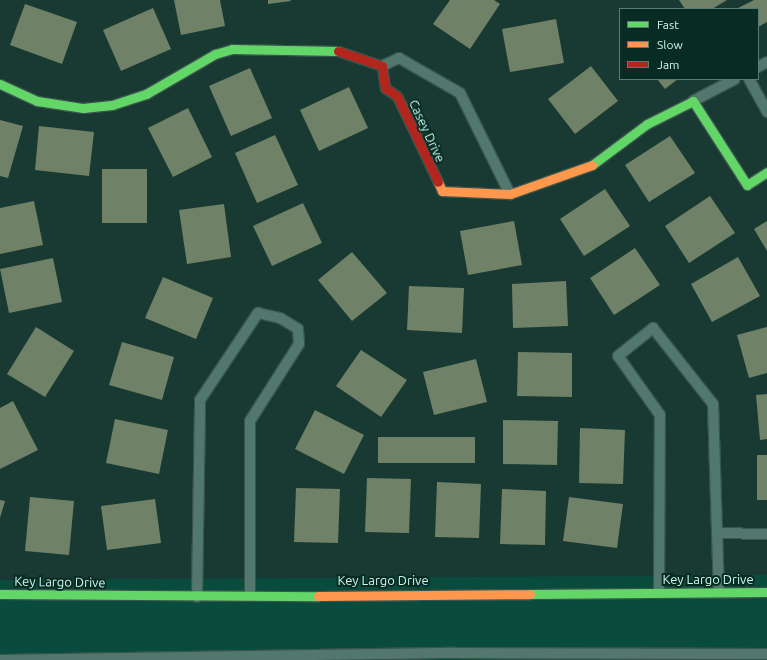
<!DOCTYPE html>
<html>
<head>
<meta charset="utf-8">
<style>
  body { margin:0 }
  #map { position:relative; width:767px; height:660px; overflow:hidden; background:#193a33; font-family:Ubuntu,sans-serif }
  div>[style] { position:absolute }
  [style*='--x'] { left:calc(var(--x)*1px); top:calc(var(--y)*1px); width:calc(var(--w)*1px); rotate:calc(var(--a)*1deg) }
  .built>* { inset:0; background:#094c3e }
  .building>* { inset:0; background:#6f8166 }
  .roads { filter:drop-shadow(1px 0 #3a554e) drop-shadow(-1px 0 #3a554e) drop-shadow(0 1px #3a554e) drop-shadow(0 -1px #3a554e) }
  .lane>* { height:10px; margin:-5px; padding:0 5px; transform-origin:5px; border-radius:5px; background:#52786e }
  .fast>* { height:9px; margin:-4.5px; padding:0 4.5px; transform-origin:4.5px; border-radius:4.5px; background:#63d668 }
  .slow>* { height:9px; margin:-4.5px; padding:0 4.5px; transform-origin:4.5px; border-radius:4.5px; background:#ff974d }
  .jam>* { height:9px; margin:-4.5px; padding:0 4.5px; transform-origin:4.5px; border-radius:4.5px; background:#b3261e }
  span { translate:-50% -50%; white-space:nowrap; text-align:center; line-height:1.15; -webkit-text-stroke:4px #082b23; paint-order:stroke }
  .street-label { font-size:13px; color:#c8f8e9 }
  .legend { position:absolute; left:619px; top:8px; width:140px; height:72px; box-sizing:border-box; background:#082b23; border:1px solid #557d72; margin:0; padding:5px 7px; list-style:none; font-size:12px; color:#c8f8e9 }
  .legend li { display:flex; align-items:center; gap:8px; height:20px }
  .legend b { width:20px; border:1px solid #557d72 }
</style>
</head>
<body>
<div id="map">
  <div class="built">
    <i style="clip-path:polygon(767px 575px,767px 660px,0 660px,0 580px)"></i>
  </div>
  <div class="building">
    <i style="clip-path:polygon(174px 0,220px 0,225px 26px,181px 35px)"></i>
    <i style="clip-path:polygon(268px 0,290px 0,291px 1px,268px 4px)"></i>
    <i style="clip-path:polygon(450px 0,494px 0,500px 4px,470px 49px,433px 24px)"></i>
    <i style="clip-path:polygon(679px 0,727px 0,712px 9px,685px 9px)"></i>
    <i style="clip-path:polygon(754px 0,767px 0,767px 22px,758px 27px,758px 9px,736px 9px)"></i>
    <i style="clip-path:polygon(25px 4px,77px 22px,62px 64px,10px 45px)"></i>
    <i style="clip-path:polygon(153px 8px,171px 49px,121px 71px,103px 30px)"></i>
    <i style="clip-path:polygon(556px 19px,564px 63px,510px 72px,502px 29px)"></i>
    <i style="clip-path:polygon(591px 66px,618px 101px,575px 134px,548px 99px)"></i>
    <i style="clip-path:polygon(250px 68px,272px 118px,231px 136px,209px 86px)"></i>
    <i style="clip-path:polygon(657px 79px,678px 79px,665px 89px)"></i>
    <i style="clip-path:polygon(349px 87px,368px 128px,319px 151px,300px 110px)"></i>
    <i style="clip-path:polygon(188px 108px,212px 157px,173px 177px,148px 128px)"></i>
    <i style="clip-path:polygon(0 120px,23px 126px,8px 178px,0 176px)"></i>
    <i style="clip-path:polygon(39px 126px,94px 132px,89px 176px,35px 170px)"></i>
    <i style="clip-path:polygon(275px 135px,298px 185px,257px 203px,235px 153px)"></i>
    <i style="clip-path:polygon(670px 136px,695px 173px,649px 202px,625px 165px)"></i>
    <i style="clip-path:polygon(102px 169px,147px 169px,147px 223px,102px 223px)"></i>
    <i style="clip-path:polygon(605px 189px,630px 226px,584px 256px,560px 219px)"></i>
    <i style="clip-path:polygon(710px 196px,735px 233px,689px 263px,665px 226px)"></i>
    <i style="clip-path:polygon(34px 201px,43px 245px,0 254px,0 208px)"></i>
    <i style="clip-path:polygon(303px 203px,322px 243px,272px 266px,253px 226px)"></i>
    <i style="clip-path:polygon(224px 204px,231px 257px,187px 264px,179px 210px)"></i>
    <i style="clip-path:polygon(514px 221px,522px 265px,468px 275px,460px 231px)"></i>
    <i style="clip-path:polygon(767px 221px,767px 251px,754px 229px)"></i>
    <i style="clip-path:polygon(635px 248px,660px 285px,614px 315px,590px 278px)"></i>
    <i style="clip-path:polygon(352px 252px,387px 293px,352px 321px,318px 280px)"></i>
    <i style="clip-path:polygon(738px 257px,760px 296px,712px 322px,691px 284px)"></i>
    <i style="clip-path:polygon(53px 258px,62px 302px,9px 313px,0 269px)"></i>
    <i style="clip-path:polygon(163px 277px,213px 298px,196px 339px,145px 318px)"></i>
    <i style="clip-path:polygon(566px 281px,568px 326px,513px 328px,512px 284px)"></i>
    <i style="clip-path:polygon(409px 286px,464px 288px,462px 333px,407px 330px)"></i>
    <i style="clip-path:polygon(36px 327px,74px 351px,45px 397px,7px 374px)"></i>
    <i style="clip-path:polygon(767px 327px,767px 373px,749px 378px,737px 335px)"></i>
    <i style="clip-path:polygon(122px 342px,174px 357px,162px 400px,109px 385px)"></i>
    <i style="clip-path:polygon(361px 350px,407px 380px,381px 417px,336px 386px)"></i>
    <i style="clip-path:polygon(518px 352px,572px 353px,572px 397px,517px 396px)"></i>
    <i style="clip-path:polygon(476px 359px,487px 402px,434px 415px,423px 372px)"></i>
    <i style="clip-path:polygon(767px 394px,767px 439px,760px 440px,756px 395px)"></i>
    <i style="clip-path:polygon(13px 401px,38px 450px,0 469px,0 408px)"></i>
    <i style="clip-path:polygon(315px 410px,364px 435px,344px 474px,295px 449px)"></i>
    <i style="clip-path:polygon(115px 419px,168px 430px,159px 474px,106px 463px)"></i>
    <i style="clip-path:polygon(503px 420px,558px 421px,557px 465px,503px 464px)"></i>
    <i style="clip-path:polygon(580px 428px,625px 430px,623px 484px,579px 483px)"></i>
    <i style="clip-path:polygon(378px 437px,475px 437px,475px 463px,378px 463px)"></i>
    <i style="clip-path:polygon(757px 455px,767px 455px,767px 500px,757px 500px)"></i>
    <i style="clip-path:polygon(367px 478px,411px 479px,409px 533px,365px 532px)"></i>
    <i style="clip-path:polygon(437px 482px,481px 484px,479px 538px,435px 537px)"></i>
    <i style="clip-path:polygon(296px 488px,340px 489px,338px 543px,294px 542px)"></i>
    <i style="clip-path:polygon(502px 489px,546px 491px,545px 545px,500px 544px)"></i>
    <i style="clip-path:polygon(30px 497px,74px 501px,69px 555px,25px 551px)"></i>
    <i style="clip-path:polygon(569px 497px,623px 504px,617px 548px,563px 541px)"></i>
    <i style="clip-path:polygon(155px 499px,161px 543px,107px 550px,101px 506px)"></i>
    <i style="clip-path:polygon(0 500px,5px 501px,0 518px)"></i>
  </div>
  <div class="roads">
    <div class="lane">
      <i style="--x:382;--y:66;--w:19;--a:-25"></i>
      <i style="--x:399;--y:58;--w:70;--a:29.8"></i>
      <i style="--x:460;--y:93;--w:113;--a:63.7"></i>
      <i style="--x:758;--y:67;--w:10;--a:-29"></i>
      <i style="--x:749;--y:79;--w:38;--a:61"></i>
      <i style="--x:693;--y:101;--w:47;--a:-27.6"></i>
      <i style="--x:718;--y:533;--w:49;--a:1.2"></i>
      <i style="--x:659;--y:592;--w:177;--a:-89.7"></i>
      <i style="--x:660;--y:415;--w:72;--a:-125.4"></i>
      <i style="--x:618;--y:356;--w:45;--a:-38.7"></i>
      <i style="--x:653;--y:328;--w:97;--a:51.7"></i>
      <i style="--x:713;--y:404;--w:188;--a:88.2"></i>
      <i style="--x:197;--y:597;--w:197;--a:-89.1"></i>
      <i style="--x:200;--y:400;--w:105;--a:-56.3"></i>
      <i style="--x:258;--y:313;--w:23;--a:13"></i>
      <i style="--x:280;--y:318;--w:21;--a:31"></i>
      <i style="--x:298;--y:329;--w:15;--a:86"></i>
      <i style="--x:299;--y:344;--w:91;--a:122.5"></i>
      <i style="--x:250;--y:421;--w:174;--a:90"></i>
      <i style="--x:1;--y:660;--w:454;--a:-0.9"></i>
      <i style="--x:455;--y:653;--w:312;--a:0.2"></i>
    </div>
    <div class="fast">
      <i style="--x:0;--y:84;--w:41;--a:24.7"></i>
      <i style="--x:37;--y:101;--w:47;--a:8.7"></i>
      <i style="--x:83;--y:108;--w:29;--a:-6"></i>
      <i style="--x:112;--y:105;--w:36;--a:-18"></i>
      <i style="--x:146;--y:94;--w:80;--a:-30.1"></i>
      <i style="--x:215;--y:54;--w:18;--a:-16"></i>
      <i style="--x:232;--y:49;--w:106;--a:1.1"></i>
      <i style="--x:592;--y:165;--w:69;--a:-36.7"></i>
      <i style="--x:647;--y:124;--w:51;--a:-26.6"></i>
      <i style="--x:693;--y:101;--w:100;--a:57.3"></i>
      <i style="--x:747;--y:185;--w:24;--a:-33"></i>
      <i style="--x:0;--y:594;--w:318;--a:0.4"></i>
      <i style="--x:530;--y:594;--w:237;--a:-0.5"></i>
    </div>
    <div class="slow">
      <i style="--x:438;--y:182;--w:10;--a:66"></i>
      <i style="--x:442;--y:191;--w:68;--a:2.5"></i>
      <i style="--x:510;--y:194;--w:87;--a:-19.5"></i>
      <i style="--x:318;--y:596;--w:212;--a:-0.5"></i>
    </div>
    <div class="jam">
      <i style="--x:338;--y:51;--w:46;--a:18.8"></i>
      <i style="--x:382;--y:66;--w:22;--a:82"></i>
      <i style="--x:385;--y:88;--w:14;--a:34"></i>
      <i style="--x:397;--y:96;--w:95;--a:64.5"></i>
    </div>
  </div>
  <div class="street-label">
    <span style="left:427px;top:131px;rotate:65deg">Casey Drive</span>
    <span style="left:708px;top:579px">Key Largo Drive</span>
    <span style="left:383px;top:580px">Key Largo Drive</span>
    <span style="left:60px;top:582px;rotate:1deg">Key Largo Drive</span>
  </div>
  <ul class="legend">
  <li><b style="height:5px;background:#63d668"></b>Fast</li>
  <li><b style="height:5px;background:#ff974d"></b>Slow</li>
  <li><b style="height:5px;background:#b3261e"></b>Jam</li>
  </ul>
</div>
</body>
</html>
